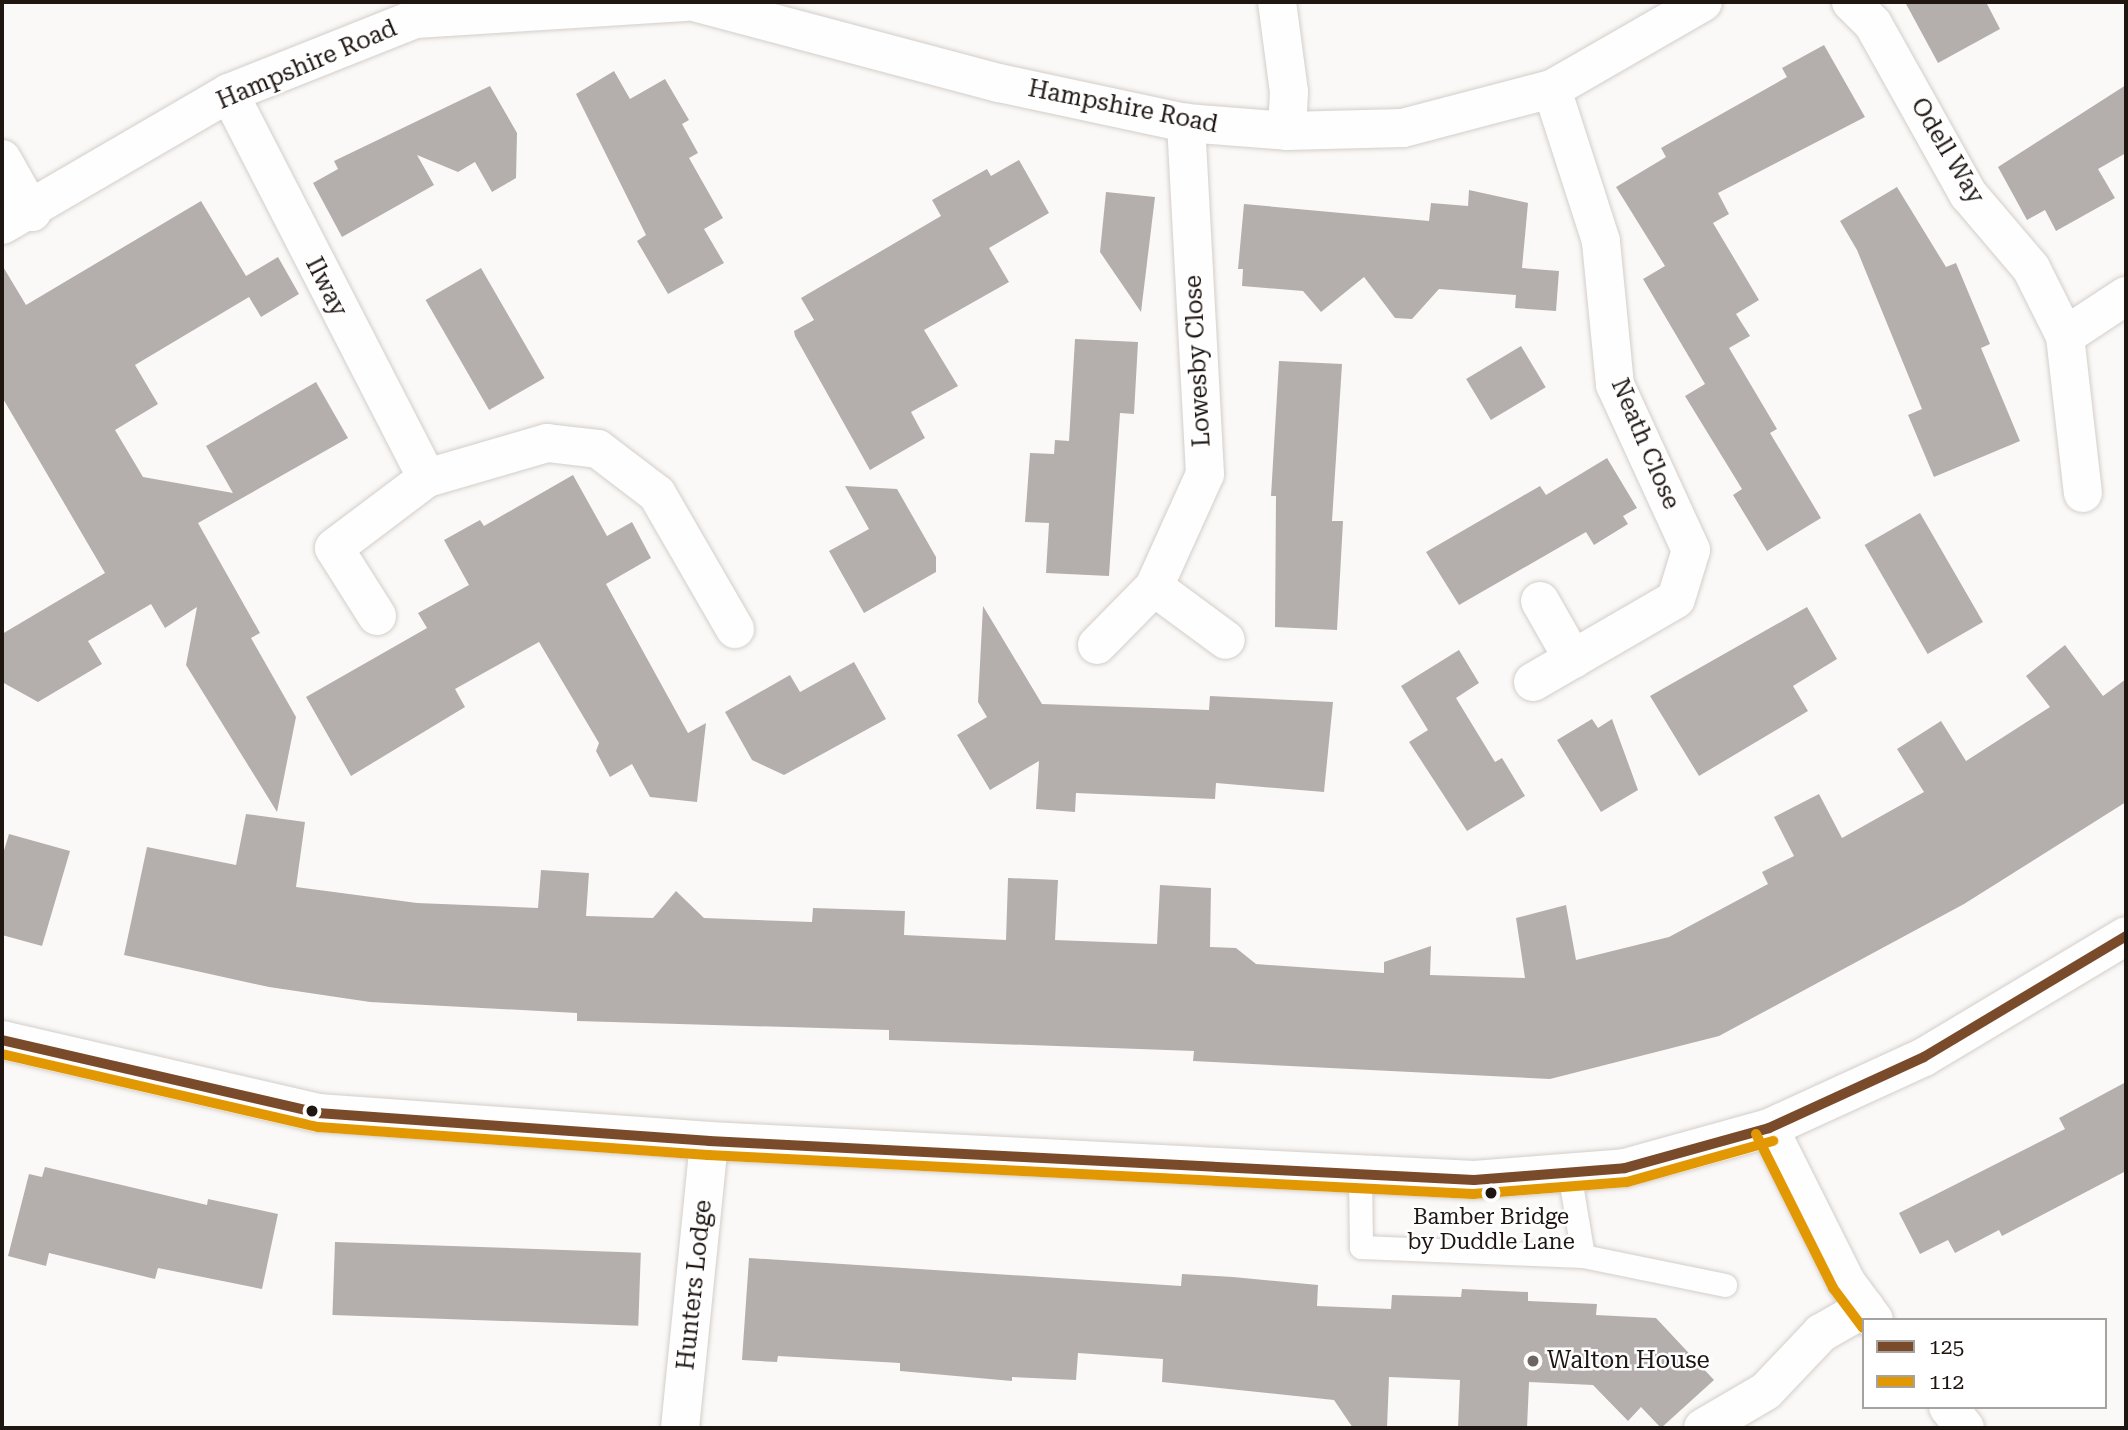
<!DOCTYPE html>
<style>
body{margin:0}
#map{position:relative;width:2128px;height:1430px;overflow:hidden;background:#fbf9f7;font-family:"Roboto Serif",serif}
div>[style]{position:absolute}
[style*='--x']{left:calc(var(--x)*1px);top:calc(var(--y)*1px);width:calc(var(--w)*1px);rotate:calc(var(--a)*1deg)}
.building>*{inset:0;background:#b4afac;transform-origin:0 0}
.roads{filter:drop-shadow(0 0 2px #d3ceca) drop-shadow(0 0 2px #d3ceca)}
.lane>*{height:23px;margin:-11.5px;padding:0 11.5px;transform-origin:11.5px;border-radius:11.5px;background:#fefefe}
.street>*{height:38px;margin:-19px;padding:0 19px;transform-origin:19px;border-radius:19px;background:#fefefe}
.secondary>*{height:38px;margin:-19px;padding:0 19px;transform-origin:19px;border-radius:19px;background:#fefefe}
.bus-1>*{height:10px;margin:-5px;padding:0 5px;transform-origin:5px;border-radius:5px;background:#7a4b2a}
.bus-2>*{height:10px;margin:-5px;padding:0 5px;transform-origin:5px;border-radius:5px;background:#e19802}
.dots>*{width:19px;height:19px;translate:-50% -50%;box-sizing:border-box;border:4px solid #fff;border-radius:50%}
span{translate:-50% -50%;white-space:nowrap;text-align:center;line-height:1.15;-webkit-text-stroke:5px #fff;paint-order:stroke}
.bus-label{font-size:22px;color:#1f1612}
.street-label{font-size:24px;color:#1f1612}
.poi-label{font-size:24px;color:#1f1612}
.left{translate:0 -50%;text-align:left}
.frame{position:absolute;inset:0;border:4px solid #1f1612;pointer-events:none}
.legend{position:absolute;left:1862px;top:1318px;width:245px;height:91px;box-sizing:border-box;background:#fff;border:2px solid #a5a2a0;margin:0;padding:9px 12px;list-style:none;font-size:21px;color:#1f1612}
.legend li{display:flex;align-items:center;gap:14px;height:35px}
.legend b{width:35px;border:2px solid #a5a2a0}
</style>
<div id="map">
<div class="building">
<i style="clip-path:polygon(1905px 2px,1986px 2px,2000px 29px,1938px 63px)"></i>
<i style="clip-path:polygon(1824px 45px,1865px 117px,1718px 193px,1729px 214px,1713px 223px,1759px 300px,1736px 314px,1750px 336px,1729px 348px,1777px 429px,1770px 433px,1821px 518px,1767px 551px,1733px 495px,1742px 489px,1685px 396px,1705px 384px,1643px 279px,1665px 266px,1616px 187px,1666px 157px,1661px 148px,1787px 77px,1782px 68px)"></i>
<i style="clip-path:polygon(614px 71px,630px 99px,665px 79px,689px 120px,682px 124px,698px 153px,689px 158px,723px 218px,704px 229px,724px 263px,668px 294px,637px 241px,646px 235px,576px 94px)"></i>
<i style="clip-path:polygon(2126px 85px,2126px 153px,2098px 169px,2115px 198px,2056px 231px,2045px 210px,2027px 220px,1998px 167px)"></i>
<i style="clip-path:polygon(490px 86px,517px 133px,516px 178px,492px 192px,475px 162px,458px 172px,417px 155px,434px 185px,342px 237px,313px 183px,338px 169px,334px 161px)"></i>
<i style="clip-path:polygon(1019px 160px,1049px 213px,989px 248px,1009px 282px,924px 330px,958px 386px,911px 412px,925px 438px,870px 470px,795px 336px,794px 331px,814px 320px,801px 298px,941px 216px,932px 200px,987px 169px,991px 176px)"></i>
<i style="clip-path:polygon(1897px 187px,1946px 267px,1956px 263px,1990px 344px,1981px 348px,2020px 441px,1934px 477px,1908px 415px,1922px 409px,1857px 250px,1840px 221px)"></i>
<i style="clip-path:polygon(1469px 190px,1528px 203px,1522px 268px,1559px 271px,1556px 311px,1515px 308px,1516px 295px,1439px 289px,1412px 319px,1395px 318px,1364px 277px,1321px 312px,1303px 291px,1242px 286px,1243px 269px,1238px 269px,1244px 204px,1429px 221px,1431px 203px,1468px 206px)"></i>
<i style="clip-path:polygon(1106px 192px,1155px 197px,1141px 312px,1100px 252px)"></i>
<i style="clip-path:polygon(201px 201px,246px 276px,278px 257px,299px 294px,261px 317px,249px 297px,135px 365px,158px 404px,115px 430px,143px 477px,233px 493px,206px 446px,316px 382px,348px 438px,198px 523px,260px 633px,251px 638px,296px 717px,277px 812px,186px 665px,197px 607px,165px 628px,151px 604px,88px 641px,102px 664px,38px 702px,2px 682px,2px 634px,105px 573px,2px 397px,2px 265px,26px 305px)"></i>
<i style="left:481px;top:268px;width:127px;height:64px;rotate:60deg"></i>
<i style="clip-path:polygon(1075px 339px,1138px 342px,1134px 414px,1120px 413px,1109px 576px,1046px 573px,1049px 523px,1025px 522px,1030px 453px,1054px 454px,1055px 440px,1069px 441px)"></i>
<i style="left:1521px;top:346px;width:48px;height:64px;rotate:59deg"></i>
<i style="clip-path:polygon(1279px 361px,1342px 364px,1332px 521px,1343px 521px,1337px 630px,1275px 627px,1276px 496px,1271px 496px)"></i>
<i style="clip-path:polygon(1607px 458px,1637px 508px,1623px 516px,1628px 524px,1594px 545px,1586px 532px,1459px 605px,1426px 552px,1540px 486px,1546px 495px)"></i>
<i style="clip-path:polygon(573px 475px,607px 536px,632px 522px,651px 558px,606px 584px,688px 733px,706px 723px,697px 802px,650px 797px,632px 764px,610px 777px,596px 751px,599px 743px,539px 642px,455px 689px,465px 707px,351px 776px,306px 697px,427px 628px,418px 613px,469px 585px,444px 540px,480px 520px,484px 526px)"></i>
<i style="clip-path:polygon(845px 486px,897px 489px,936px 557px,936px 572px,864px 613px,829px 551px,869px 529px)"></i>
<i style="left:1920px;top:513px;width:126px;height:64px;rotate:60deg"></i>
<i style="clip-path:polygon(983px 606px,1042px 704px,1209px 710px,1210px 696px,1333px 702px,1324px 792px,1216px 783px,1215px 799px,1076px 793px,1075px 812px,1036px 809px,1039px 761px,990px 790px,957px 735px,987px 717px,978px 702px)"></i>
<i style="clip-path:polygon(1807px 607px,1837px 659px,1793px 686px,1808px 711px,1699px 776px,1650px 696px)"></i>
<i style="clip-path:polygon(2065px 645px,2103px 696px,2126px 679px,2126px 802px,1964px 904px,1719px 1036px,1550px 1079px,1193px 1061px,1194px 1051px,889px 1040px,889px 1030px,577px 1021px,577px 1013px,370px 1002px,269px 987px,124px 955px,147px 847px,236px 865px,246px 814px,305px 822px,296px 887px,417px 903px,538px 908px,541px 870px,589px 873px,586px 916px,653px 918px,676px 891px,704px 918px,812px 922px,813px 908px,905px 911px,904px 935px,1006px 940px,1008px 878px,1058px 880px,1055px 940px,1157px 944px,1160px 885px,1211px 888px,1210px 947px,1236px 948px,1256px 964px,1384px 973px,1384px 962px,1431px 946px,1430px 975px,1525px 978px,1516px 918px,1566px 905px,1576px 960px,1669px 937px,1768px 884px,1762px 872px,1794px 856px,1774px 817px,1819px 794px,1842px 838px,1924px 792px,1897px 749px,1941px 721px,1966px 761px,2050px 707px,2026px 676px)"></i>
<i style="clip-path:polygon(1459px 650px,1479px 683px,1456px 698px,1495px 762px,1502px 758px,1525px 796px,1467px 831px,1409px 742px,1428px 730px,1401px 686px)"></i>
<i style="clip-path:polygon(854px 662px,886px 719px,784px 775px,752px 760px,725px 712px,790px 675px,800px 692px)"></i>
<i style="clip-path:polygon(1592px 719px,1598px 728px,1612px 719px,1638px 790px,1601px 812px,1557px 740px)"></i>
<i style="clip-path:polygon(9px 834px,70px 851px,42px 946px,2px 935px,2px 857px)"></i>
<i style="clip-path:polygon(2126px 1082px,2126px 1171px,2002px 1236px,1999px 1230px,1955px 1253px,1948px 1240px,1920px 1254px,1899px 1213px,2065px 1129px,2059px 1118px)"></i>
<i style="clip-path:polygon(45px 1167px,207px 1205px,208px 1199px,278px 1214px,262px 1289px,158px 1268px,155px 1279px,49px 1253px,46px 1266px,8px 1256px,29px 1174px,42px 1177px)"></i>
<i style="left:335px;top:1242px;width:306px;height:73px;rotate:2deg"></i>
<i style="clip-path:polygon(749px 1258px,1181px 1286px,1182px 1274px,1233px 1277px,1318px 1285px,1317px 1306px,1391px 1309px,1392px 1295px,1461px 1297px,1462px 1289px,1528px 1292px,1528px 1301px,1597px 1304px,1596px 1315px,1656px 1318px,1714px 1380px,1661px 1428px,1641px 1407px,1628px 1421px,1593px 1385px,1529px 1382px,1527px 1428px,1458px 1428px,1460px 1380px,1389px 1377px,1387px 1428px,1353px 1428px,1334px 1400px,1162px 1382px,1163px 1359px,1078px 1353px,1076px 1380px,1012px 1377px,1012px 1381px,900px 1371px,900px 1363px,778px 1356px,777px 1362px,742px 1360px)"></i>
</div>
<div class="roads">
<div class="lane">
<i style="--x:1569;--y:1172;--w:85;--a:80.5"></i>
<i style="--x:1360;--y:1174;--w:73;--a:89.2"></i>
<i style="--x:1361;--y:1247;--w:222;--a:2.3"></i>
<i style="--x:1583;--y:1256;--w:145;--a:11.5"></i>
</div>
<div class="street">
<i style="--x:694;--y:2;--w:316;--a:14.9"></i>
<i style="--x:999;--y:83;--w:191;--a:12.1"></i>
<i style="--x:1186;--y:123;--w:101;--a:4.5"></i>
<i style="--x:1287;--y:131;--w:116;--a:-1.5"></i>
<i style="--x:1403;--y:128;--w:154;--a:-14.7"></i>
<i style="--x:1552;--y:89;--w:174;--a:-29.9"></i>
<i style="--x:1277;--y:2;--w:91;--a:82.4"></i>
<i style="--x:1289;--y:92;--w:39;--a:93"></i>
<i style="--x:1851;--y:2;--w:31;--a:45"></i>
<i style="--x:1873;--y:24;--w:195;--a:60.8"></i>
<i style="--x:1968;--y:194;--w:97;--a:49.6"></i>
<i style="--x:2031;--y:268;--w:76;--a:63.4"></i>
<i style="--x:2065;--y:336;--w:73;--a:-33.3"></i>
<i style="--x:229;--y:93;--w:433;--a:62.8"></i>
<i style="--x:427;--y:478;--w:125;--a:-16.3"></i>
<i style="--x:547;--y:443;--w:51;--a:6.7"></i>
<i style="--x:598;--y:449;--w:74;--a:37.3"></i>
<i style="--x:657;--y:494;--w:156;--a:60"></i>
<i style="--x:2;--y:159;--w:61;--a:60.5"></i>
<i style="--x:2;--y:225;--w:263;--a:-30.2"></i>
<i style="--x:229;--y:93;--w:200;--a:-21.7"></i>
<i style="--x:415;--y:19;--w:271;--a:-3.6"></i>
<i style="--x:2065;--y:336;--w:158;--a:83.5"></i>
<i style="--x:1154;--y:587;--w:89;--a:36.4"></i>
<i style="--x:1540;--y:601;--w:67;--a:60.4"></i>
<i style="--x:377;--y:616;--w:80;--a:-122.3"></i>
<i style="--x:334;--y:548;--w:116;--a:-37"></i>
<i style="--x:1097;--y:645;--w:81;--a:-45.5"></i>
<i style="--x:1154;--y:587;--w:124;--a:-65.7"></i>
<i style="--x:1205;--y:474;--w:352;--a:-93.1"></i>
<i style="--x:1533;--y:682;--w:165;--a:-30.1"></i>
<i style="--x:1676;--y:599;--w:51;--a:-73"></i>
<i style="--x:1691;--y:550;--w:182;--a:-114.7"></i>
<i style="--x:1615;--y:385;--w:145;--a:-95.6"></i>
<i style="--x:1601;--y:241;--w:160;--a:-107.9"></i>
<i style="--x:680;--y:1428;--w:288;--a:-84.2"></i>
<i style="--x:1703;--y:1428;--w:73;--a:-30.4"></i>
<i style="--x:1766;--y:1391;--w:80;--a:-46.5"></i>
<i style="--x:1821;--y:1333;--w:51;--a:-29.6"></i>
</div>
<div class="secondary">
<i style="--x:2;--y:1040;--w:325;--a:13"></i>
<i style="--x:319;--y:1113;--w:391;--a:4.1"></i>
<i style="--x:709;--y:1141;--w:766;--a:2.92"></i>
<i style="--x:1474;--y:1180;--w:151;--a:-4.5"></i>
<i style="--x:1625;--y:1168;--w:149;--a:-15.5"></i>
<i style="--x:1769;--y:1128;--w:170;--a:-24.6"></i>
<i style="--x:1924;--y:1057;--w:235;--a:-30.9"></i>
<i style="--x:1769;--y:1128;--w:172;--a:63.4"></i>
<i style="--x:1846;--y:1282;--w:47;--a:53.6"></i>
<i style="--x:1948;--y:1407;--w:27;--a:51"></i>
</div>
</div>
<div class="bus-1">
<i style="--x:2;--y:1040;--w:325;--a:13"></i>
<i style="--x:319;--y:1113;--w:391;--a:4.1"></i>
<i style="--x:709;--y:1141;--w:766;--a:2.92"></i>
<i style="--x:1474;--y:1180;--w:151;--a:-4.5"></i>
<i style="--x:1625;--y:1168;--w:149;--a:-15.5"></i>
<i style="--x:1769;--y:1128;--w:170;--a:-24.6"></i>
<i style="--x:1924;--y:1057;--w:235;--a:-30.9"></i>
</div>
<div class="bus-2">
<i style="--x:2;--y:1054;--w:324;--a:13"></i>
<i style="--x:318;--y:1127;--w:391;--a:4.1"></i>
<i style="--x:708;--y:1155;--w:766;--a:2.92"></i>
<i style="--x:1473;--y:1194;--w:154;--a:-4.5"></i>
<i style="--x:1627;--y:1182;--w:152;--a:-15.7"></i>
<i style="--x:1756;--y:1134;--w:172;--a:63.4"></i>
<i style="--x:1833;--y:1288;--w:50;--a:53.1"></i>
</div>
<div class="dots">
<i style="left:312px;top:1111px;background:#1f1612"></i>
<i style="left:1491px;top:1193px;background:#1f1612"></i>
<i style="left:1533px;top:1361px;background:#6c6562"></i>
</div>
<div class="bus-label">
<span style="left:1491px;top:1229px">Bamber Bridge<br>by Duddle Lane</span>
</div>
<div class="street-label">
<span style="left:307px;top:65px;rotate:-23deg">Hampshire Road</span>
<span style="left:1123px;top:107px;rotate:11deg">Hampshire Road</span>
<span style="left:1947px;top:151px;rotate:59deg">Odell Way</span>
<span style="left:326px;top:287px;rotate:63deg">Ilway</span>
<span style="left:1198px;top:361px;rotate:-93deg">Lowesby Close</span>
<span style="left:1645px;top:444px;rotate:67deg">Neath Close</span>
<span style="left:695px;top:1285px;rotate:-84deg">Hunters Lodge</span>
</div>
<div class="poi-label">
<span class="left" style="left:1547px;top:1361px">Walton House</span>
</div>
<div class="frame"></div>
<ul class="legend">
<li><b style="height:9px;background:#7a4b2a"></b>125</li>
<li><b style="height:9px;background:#e19802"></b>112</li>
</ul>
</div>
